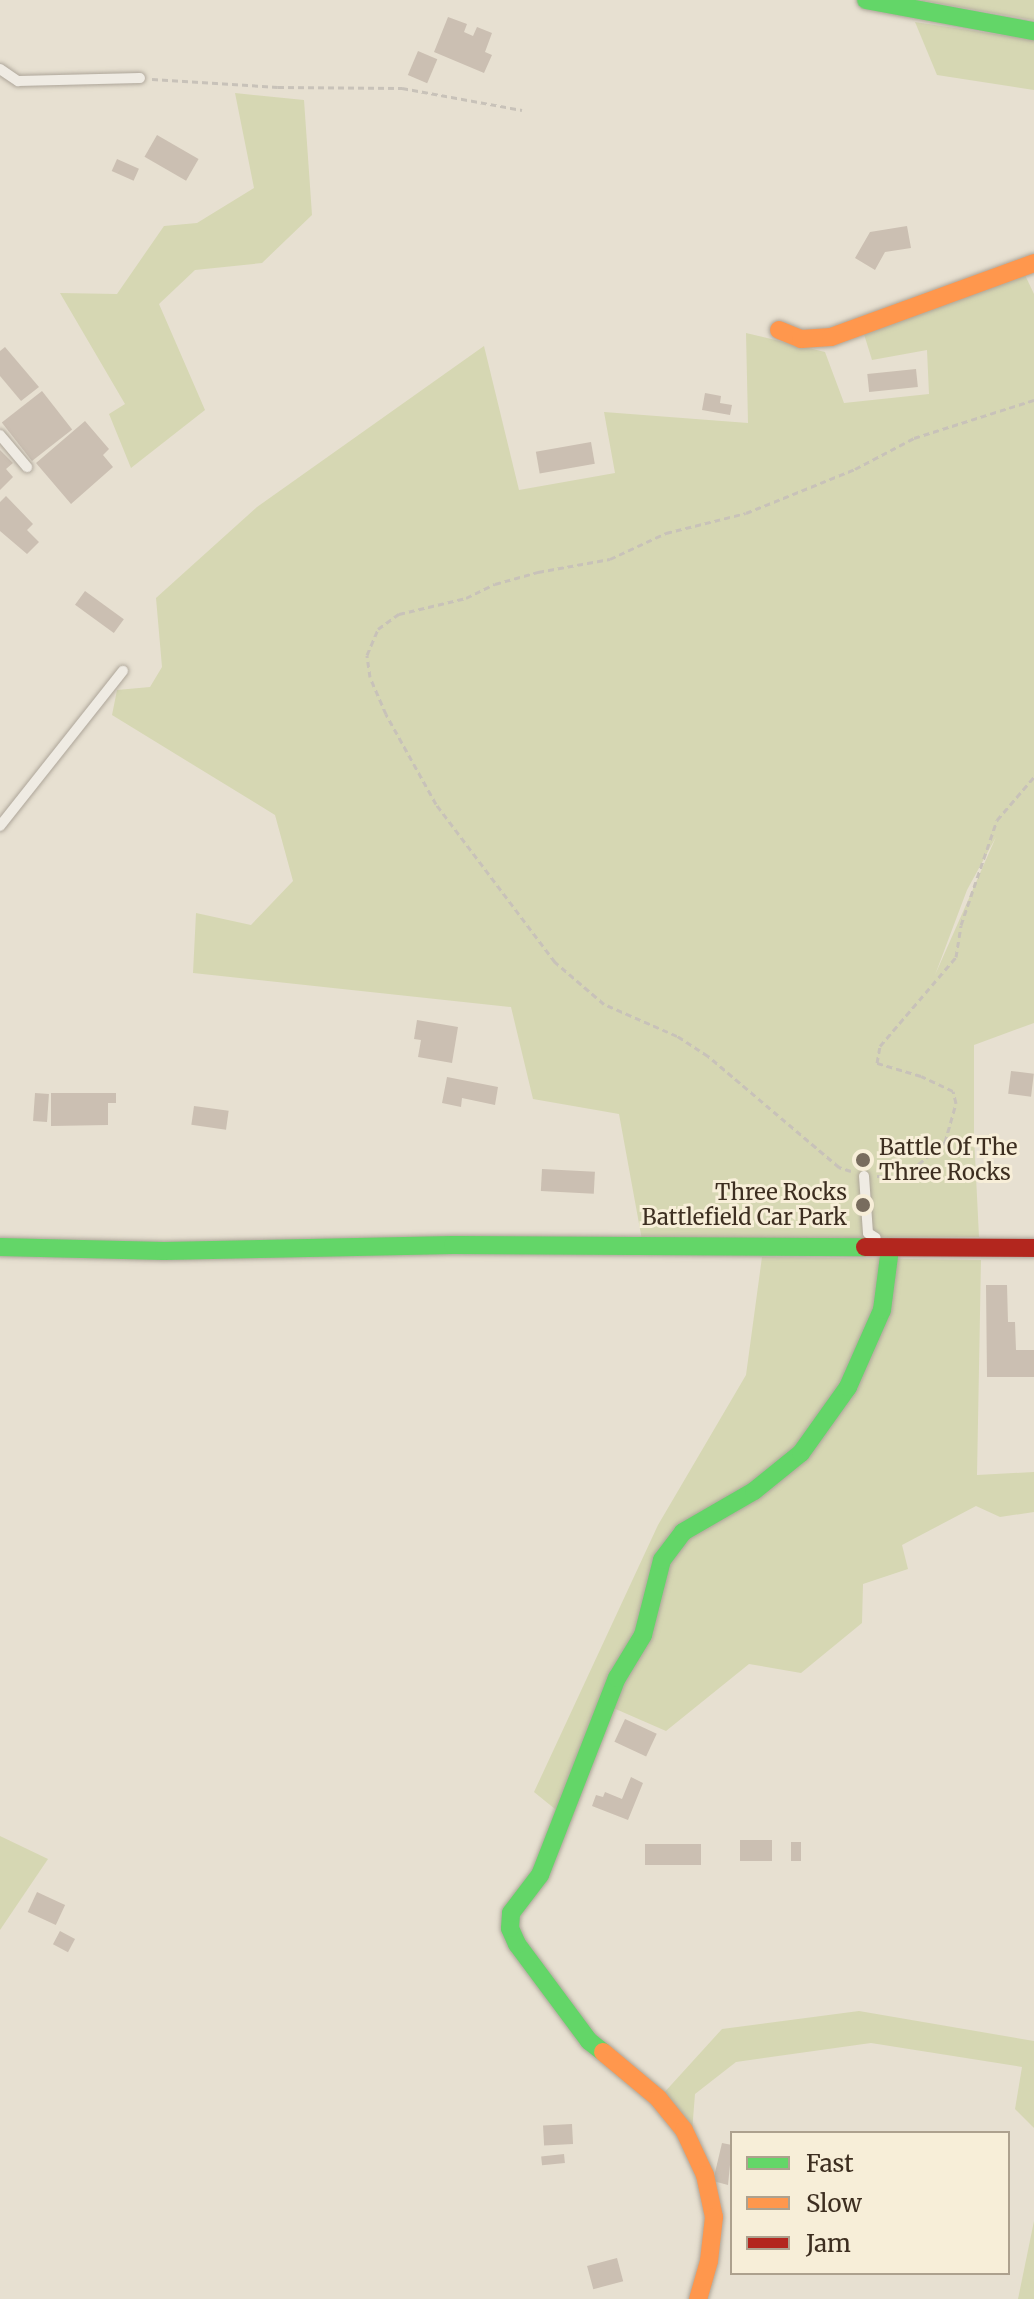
<!DOCTYPE html>
<style>
body{margin:0}
#map{position:relative;width:1034px;height:2299px;overflow:hidden;background:#e7e0d1;font-family:Merriweather,serif}
div>[style]{position:absolute}
[style*='--x']{left:calc(var(--x)*1px);top:calc(var(--y)*1px);width:calc(var(--w)*1px);rotate:calc(var(--a)*1deg)}
.green>*{inset:0;background:#d6d7b3}
.building>*{inset:0;background:#cbbfb2;transform-origin:0 0}
.path>*{height:3px;margin-top:-1.5px;transform-origin:0;background:repeating-linear-gradient(90deg,#c8c2b9 0 6px,transparent 0 10px)}
.roads{filter:drop-shadow(0 0 2px #ada599) drop-shadow(0 0 2px #ada599)}
.lane>*{height:10px;margin:-5px;padding:0 5px;transform-origin:5px;border-radius:5px;background:#efebe3}
.fast>*{height:18px;margin:-9px;padding:0 9px;transform-origin:9px;border-radius:9px;background:#63d668}
.slow>*{height:18px;margin:-9px;padding:0 9px;transform-origin:9px;border-radius:9px;background:#ff974d}
.jam>*{height:18px;margin:-9px;padding:0 9px;transform-origin:9px;border-radius:9px;background:#b3261e}
.dots>*{width:22px;height:22px;translate:-50% -50%;box-sizing:border-box;border:4px solid #f7eed8;border-radius:50%}
span{translate:-50% -50%;white-space:nowrap;text-align:center;line-height:1.15;-webkit-text-stroke:6px #f7eed8;paint-order:stroke}
.poi-label{font-size:22px;color:#3d2e20}
.left{translate:0 -50%;text-align:left}
.right{translate:-100% -50%;text-align:right}
.legend{position:absolute;left:730px;top:2131px;width:280px;height:144px;box-sizing:border-box;background:#f7eed8;border:2px solid #ada18e;margin:0;padding:10px 14px;list-style:none;font-size:24px;color:#3d2e20}
.legend li{display:flex;align-items:center;gap:16px;height:40px}
.legend b{width:40px;border:2px solid #ada18e}
</style>
<div id="map">
<div class="green">
<i style="clip-path:polygon(918px 0,1034px 0,1034px 20px)"></i>
<i style="clip-path:polygon(915px 22px,1034px 40px,1034px 90px,937px 75px)"></i>
<i style="clip-path:polygon(235px 93px,304px 100px,312px 215px,262px 263px,195px 270px,159px 304px,205px 410px,131px 468px,109px 414px,125px 404px,60px 293px,117px 294px,164px 226px,197px 223px,254px 188px)"></i>
<i style="clip-path:polygon(evenodd,1025px 275px,1034px 294px,1034px 1023px,974px 1045px,974px 1135px,979px 1237px,642px 1240px,619px 1114px,533px 1099px,511px 1007px,193px 973px,196px 913px,251px 925px,293px 881px,275px 815px,112px 715px,117px 690px,150px 687px,162px 667px,156px 598px,257px 507px,484px 346px,519px 490px,615px 473px,604px 412px,748px 423px,746px 333px,825px 352px,844px 403px,929px 394px,927px 350px,872px 360px,863px 331px,1025px 275px,996px 837px,935px 975px,967px 890px,996px 837px)"></i>
<i style="clip-path:polygon(762px 1257px,981px 1260px,977px 1475px,1034px 1472px,1034px 1512px,1000px 1517px,976px 1506px,902px 1545px,908px 1569px,863px 1584px,862px 1623px,801px 1673px,749px 1664px,666px 1731px,611px 1707px,571px 1822px,534px 1792px,658px 1525px,746px 1375px)"></i>
<i style="clip-path:polygon(0 1836px,48px 1859px,0 1930px)"></i>
<i style="clip-path:polygon(859px 2011px,1034px 2041px,1034px 2128px,1015px 2109px,1022px 2067px,871px 2043px,736px 2062px,695px 2094px,692px 2132px,662px 2095px,722px 2029px)"></i>
<i style="clip-path:polygon(1034px 2221px,1034px 2299px,1018px 2299px)"></i>
</div>
<div class="building">
<i style="clip-path:polygon(448px 17px,467px 24px,464px 32px,473px 36px,477px 27px,492px 33px,485px 52px,492px 55px,484px 73px,434px 52px)"></i>
<i style="left:418px;top:51px;width:21px;height:26px;rotate:23deg"></i>
<i style="left:157px;top:135px;width:48px;height:25px;rotate:30deg"></i>
<i style="left:117px;top:159px;width:24px;height:13px;rotate:24deg"></i>
<i style="clip-path:polygon(907px 226px,911px 248px,885px 252px,875px 270px,855px 258px,870px 232px)"></i>
<i style="clip-path:polygon(5px 347px,39px 387px,21px 401px,0 376px,0 351px)"></i>
<i style="left:916px;top:369px;width:18px;height:49px;rotate:84deg"></i>
<i style="left:42px;top:391px;width:49px;height:51px;rotate:52deg"></i>
<i style="clip-path:polygon(705px 393px,721px 396px,720px 403px,732px 405px,730px 415px,702px 410px)"></i>
<i style="clip-path:polygon(85px 421px,109px 449px,103px 455px,113px 467px,71px 504px,36px 463px)"></i>
<i style="left:591px;top:442px;width:22px;height:56px;rotate:80deg"></i>
<i style="clip-path:polygon(0 450px,13px 463px,6px 469px,13px 477px,0 490px)"></i>
<i style="clip-path:polygon(6px 496px,33px 524px,27px 530px,39px 542px,27px 554px,0 531px,0 502px)"></i>
<i style="left:85px;top:591px;width:48px;height:17px;rotate:36deg"></i>
<i style="clip-path:polygon(417px 1020px,458px 1027px,452px 1063px,418px 1057px,421px 1040px,414px 1039px)"></i>
<i style="left:1011px;top:1071px;width:23px;height:23px;rotate:7deg"></i>
<i style="clip-path:polygon(447px 1077px,498px 1087px,495px 1105px,462px 1098px,461px 1107px,442px 1103px)"></i>
<i style="left:35px;top:1093px;width:14px;height:28px;rotate:4deg"></i>
<i style="clip-path:polygon(51px 1093px,116px 1093px,116px 1103px,108px 1103px,108px 1125px,51px 1126px)"></i>
<i style="left:194px;top:1106px;width:35px;height:19px;rotate:8deg"></i>
<i style="left:542px;top:1169px;width:53px;height:22px;rotate:3deg"></i>
<i style="clip-path:polygon(986px 1285px,1007px 1285px,1008px 1322px,1015px 1322px,1016px 1350px,1034px 1350px,1034px 1377px,987px 1377px)"></i>
<i style="left:625px;top:1719px;width:35px;height:25px;rotate:25deg"></i>
<i style="clip-path:polygon(631px 1777px,643px 1783px,628px 1820px,592px 1806px,596px 1795px,603px 1797px,605px 1792px,622px 1799px)"></i>
<i style="left:740px;top:1840px;width:32px;height:21px"></i>
<i style="left:791px;top:1842px;width:10px;height:19px"></i>
<i style="left:645px;top:1844px;width:56px;height:21px"></i>
<i style="left:37px;top:1892px;width:31px;height:22px;rotate:25deg"></i>
<i style="left:60px;top:1931px;width:17px;height:15px;rotate:28deg"></i>
<i style="left:572px;top:2124px;width:20px;height:29px;rotate:87deg"></i>
<i style="clip-path:polygon(722px 2143px,732px 2145px,728px 2185px,713px 2181px)"></i>
<i style="left:564px;top:2154px;width:9px;height:23px;rotate:84deg"></i>
<i style="left:617px;top:2258px;width:24px;height:31px;rotate:75deg"></i>
</div>
<div class="path">
<i style="--x:152;--y:79;--w:126;--a:3.6"></i>
<i style="--x:278;--y:87;--w:124;--a:0.5"></i>
<i style="--x:402;--y:88;--w:122;--a:10.4"></i>
<i style="--x:851;--y:1171;--w:13;--a:-162"></i>
<i style="--x:839;--y:1167;--w:172;--a:-139.7"></i>
<i style="--x:708;--y:1056;--w:37;--a:-147"></i>
<i style="--x:677;--y:1036;--w:80;--a:-156.3"></i>
<i style="--x:604;--y:1004;--w:65;--a:-139.4"></i>
<i style="--x:555;--y:962;--w:198;--a:-127"></i>
<i style="--x:436;--y:804;--w:103;--a:-119.1"></i>
<i style="--x:386;--y:714;--w:40;--a:-113.4"></i>
<i style="--x:370;--y:677;--w:22;--a:-98"></i>
<i style="--x:367;--y:655;--w:28;--a:-67"></i>
<i style="--x:378;--y:629;--w:26;--a:-36"></i>
<i style="--x:399;--y:614;--w:69;--a:-13.4"></i>
<i style="--x:466;--y:598;--w:32;--a:-26"></i>
<i style="--x:495;--y:584;--w:45;--a:-15.6"></i>
<i style="--x:538;--y:572;--w:73;--a:-10.2"></i>
<i style="--x:610;--y:559;--w:62;--a:-24.9"></i>
<i style="--x:666;--y:533;--w:82;--a:-14"></i>
<i style="--x:746;--y:513;--w:118;--a:-22"></i>
<i style="--x:855;--y:469;--w:67;--a:-27.7"></i>
<i style="--x:914;--y:438;--w:126;--a:-17.6"></i>
<i style="--x:877;--y:1176;--w:26;--a:2"></i>
<i style="--x:903;--y:1177;--w:55;--a:-39.8"></i>
<i style="--x:945;--y:1142;--w:41;--a:-74.2"></i>
<i style="--x:956;--y:1103;--w:12;--a:-104"></i>
<i style="--x:953;--y:1091;--w:35;--a:-155"></i>
<i style="--x:921;--y:1076;--w:46;--a:-163.5"></i>
<i style="--x:877;--y:1063;--w:17;--a:-80"></i>
<i style="--x:880;--y:1046;--w:117;--a:-49.5"></i>
<i style="--x:956;--y:957;--w:32;--a:-81"></i>
<i style="--x:961;--y:925;--w:111;--a:-71.1"></i>
<i style="--x:997;--y:820;--w:57;--a:-49.3"></i>
</div>
<div class="roads">
<div class="lane">
<i style="--x:0;--y:69;--w:22;--a:34"></i>
<i style="--x:18;--y:81;--w:122;--a:-1.4"></i>
<i style="--x:0;--y:435;--w:42;--a:49.8"></i>
<i style="--x:0;--y:826;--w:198;--a:-51.6"></i>
<i style="--x:864;--y:1176;--w:57;--a:86"></i>
<i style="--x:868;--y:1233;--w:9;--a:32"></i>
</div>
<div class="fast">
<i style="--x:866;--y:0;--w:171;--a:10.5"></i>
<i style="--x:0;--y:1247;--w:164;--a:1.4"></i>
<i style="--x:164;--y:1251;--w:289;--a:-1.2"></i>
<i style="--x:453;--y:1245;--w:412;--a:0.3"></i>
<i style="--x:603;--y:2052;--w:18;--a:-142"></i>
<i style="--x:589;--y:2041;--w:121;--a:-126.6"></i>
<i style="--x:517;--y:1944;--w:17;--a:-114"></i>
<i style="--x:510;--y:1928;--w:15;--a:-86"></i>
<i style="--x:511;--y:1913;--w:48;--a:-52.7"></i>
<i style="--x:540;--y:1875;--w:212;--a:-68.7"></i>
<i style="--x:617;--y:1678;--w:50;--a:-58.8"></i>
<i style="--x:643;--y:1635;--w:77;--a:-75.8"></i>
<i style="--x:662;--y:1560;--w:35;--a:-53"></i>
<i style="--x:683;--y:1532;--w:82;--a:-30"></i>
<i style="--x:754;--y:1491;--w:60;--a:-39"></i>
<i style="--x:801;--y:1453;--w:81;--a:-54.5"></i>
<i style="--x:848;--y:1387;--w:84;--a:-66.2"></i>
<i style="--x:882;--y:1310;--w:63;--a:-82.6"></i>
</div>
<div class="slow">
<i style="--x:779;--y:330;--w:24;--a:22"></i>
<i style="--x:801;--y:339;--w:30;--a:-4"></i>
<i style="--x:831;--y:337;--w:216;--a:-20"></i>
<i style="--x:603;--y:2052;--w:72;--a:39.9"></i>
<i style="--x:658;--y:2098;--w:41;--a:50.9"></i>
<i style="--x:684;--y:2130;--w:50;--a:65"></i>
<i style="--x:705;--y:2175;--w:43;--a:77.9"></i>
<i style="--x:714;--y:2217;--w:44;--a:96.5"></i>
<i style="--x:709;--y:2261;--w:40;--a:106"></i>
</div>
<div class="jam">
<i style="--x:865;--y:1247;--w:169;--a:0.3"></i>
</div>
</div>
<div class="dots">
<i style="left:863px;top:1160px;background:#786c5e"></i>
<i style="left:863px;top:1205px;background:#786c5e"></i>
</div>
<div class="poi-label">
<span class="left" style="left:879px;top:1160px">Battle Of The<br>Three Rocks</span>
<span class="right" style="left:847px;top:1205px">Three Rocks<br>Battlefield Car Park</span>
</div>
<ul class="legend">
<li><b style="height:10px;background:#63d668"></b>Fast</li>
<li><b style="height:10px;background:#ff974d"></b>Slow</li>
<li><b style="height:10px;background:#b3261e"></b>Jam</li>
</ul>
</div>
